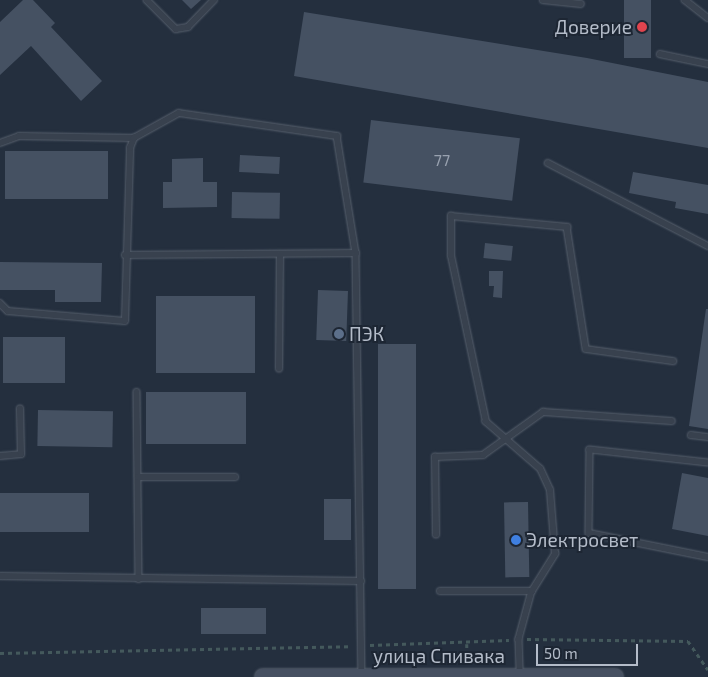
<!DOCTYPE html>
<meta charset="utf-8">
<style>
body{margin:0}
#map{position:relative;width:708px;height:677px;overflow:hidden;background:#242f3e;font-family:"Exo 2",sans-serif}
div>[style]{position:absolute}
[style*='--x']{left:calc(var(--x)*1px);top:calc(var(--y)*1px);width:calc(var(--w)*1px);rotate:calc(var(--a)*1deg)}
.building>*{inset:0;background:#455162;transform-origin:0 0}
.path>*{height:2.5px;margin-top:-1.25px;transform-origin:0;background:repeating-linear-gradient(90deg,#44595c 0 4px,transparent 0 8px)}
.roads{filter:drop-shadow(0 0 1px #565f6c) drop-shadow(0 0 1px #565f6c)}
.service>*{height:5.5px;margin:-2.75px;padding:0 2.75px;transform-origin:2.75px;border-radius:2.75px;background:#38414e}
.secondary>*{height:16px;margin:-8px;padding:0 8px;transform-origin:8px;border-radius:8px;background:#465061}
.dots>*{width:14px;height:14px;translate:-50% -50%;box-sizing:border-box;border:2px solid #1d2633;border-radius:50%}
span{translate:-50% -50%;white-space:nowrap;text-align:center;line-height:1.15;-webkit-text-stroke:4px #1d2633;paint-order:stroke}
.number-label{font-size:16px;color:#98a1af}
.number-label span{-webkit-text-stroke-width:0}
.poi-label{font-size:19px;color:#b4bcc9}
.right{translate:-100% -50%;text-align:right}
.left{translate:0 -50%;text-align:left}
.street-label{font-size:19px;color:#b4bcc9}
.scale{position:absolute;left:536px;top:644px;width:102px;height:22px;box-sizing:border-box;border:2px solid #b4bcc9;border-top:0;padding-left:6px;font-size:15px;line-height:18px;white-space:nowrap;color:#b4bcc9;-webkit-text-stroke:4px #1d2633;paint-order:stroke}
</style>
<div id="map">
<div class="building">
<i style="clip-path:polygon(23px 0,33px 0,55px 23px,51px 27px,102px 81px,81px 101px,31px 46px,0 75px,0 22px)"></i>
<i style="clip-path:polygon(182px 0,201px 0,191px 9px)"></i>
<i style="left:624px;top:0;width:27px;height:58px"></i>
<i style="clip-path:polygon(304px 12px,587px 58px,708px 82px,708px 148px,294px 76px)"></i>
<i style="left:371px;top:120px;width:150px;height:63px;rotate:7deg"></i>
<i style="left:5px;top:151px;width:103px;height:48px"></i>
<i style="left:240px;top:155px;width:40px;height:17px;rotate:3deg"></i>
<i style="clip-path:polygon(203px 158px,203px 182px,217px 182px,217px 207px,163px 208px,163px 182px,172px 182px,172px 159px)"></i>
<i style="clip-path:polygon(633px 172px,708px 185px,708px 214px,675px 208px,676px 202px,629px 193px)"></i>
<i style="left:232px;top:192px;width:48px;height:26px;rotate:1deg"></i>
<i style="left:485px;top:243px;width:28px;height:15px;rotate:6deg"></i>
<i style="clip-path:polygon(0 262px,102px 263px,101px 302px,55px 302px,55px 290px,0 290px)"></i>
<i style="clip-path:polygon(489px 271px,503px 271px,502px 298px,493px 297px,494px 286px,489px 286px)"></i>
<i style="left:318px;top:290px;width:30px;height:50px;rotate:2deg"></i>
<i style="left:255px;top:296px;width:77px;height:99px;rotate:90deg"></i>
<i style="clip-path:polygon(706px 309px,708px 309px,708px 429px,689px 426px)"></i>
<i style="left:3px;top:337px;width:62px;height:46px"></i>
<i style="left:378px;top:344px;width:38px;height:245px"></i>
<i style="left:146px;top:392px;width:100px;height:52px"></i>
<i style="left:38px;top:410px;width:75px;height:36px;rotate:1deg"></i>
<i style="clip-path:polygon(682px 473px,708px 478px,708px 536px,672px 529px)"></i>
<i style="left:0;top:493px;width:89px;height:39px"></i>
<i style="left:324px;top:499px;width:27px;height:41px"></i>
<i style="left:528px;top:502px;width:75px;height:24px;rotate:89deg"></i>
<i style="left:266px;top:608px;width:26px;height:65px;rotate:90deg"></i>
</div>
<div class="path">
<i style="--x:527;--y:639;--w:161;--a:0.7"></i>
<i style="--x:688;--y:641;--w:35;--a:55"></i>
<i style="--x:467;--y:644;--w:19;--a:90"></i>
<i style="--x:370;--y:645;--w:139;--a:-2.1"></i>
<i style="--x:0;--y:653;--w:352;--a:-1.1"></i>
</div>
<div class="roads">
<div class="service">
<i style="--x:147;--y:0;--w:41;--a:45"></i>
<i style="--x:176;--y:29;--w:12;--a:-9"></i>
<i style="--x:188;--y:27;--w:37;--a:-46"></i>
<i style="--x:543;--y:0;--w:38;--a:6"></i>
<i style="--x:685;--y:0;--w:29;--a:38"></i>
<i style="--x:660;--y:54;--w:49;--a:11.8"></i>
<i style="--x:0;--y:143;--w:20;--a:-20"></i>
<i style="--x:19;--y:136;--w:115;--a:1"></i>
<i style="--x:548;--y:163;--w:180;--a:27.4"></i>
<i style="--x:125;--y:255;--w:231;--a:-0.5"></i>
<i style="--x:356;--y:253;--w:421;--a:89.2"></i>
<i style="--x:0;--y:303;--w:11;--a:45"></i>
<i style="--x:8;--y:311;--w:117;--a:4.9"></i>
<i style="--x:125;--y:321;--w:173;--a:-88.3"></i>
<i style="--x:130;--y:148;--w:11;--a:-68"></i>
<i style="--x:134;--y:138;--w:51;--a:-29.1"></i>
<i style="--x:179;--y:113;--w:160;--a:8.3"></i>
<i style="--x:337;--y:136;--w:119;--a:80.8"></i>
<i style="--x:279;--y:369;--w:114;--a:-89.5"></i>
<i style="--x:137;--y:392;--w:187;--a:89.4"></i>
<i style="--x:691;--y:435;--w:17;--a:7"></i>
<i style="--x:0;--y:456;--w:21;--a:-5"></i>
<i style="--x:21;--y:454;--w:45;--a:-91.3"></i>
<i style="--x:708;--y:463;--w:119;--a:-173.7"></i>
<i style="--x:590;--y:450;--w:83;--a:90.7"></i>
<i style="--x:589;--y:533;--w:121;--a:11.4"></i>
<i style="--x:138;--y:477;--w:97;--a:0"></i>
<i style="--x:436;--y:535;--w:78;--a:-90.7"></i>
<i style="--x:435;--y:457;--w:48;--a:-2.4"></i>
<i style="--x:483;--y:455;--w:74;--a:-35.6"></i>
<i style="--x:543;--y:412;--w:129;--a:4"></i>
<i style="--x:0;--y:576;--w:361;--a:0.8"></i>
<i style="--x:440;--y:591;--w:92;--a:0"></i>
<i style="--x:532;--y:591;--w:50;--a:105.2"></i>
<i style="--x:519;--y:639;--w:36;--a:88"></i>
<i style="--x:532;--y:591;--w:44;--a:-58.1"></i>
<i style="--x:555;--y:554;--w:64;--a:-94.5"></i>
<i style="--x:550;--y:490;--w:23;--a:-115"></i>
<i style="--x:540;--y:469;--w:72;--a:-139"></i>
<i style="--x:486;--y:422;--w:170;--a:-101.9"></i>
<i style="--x:451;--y:256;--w:40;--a:-90"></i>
<i style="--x:451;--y:216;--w:117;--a:5.4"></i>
<i style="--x:567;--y:227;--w:123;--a:81.1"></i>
<i style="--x:586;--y:349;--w:88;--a:7.9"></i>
</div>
<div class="secondary">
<i style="--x:263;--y:677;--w:352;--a:0"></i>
</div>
</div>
<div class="dots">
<i style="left:642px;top:27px;background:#e0444e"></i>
<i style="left:339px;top:334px;background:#5c6f8a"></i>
<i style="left:516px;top:540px;background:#3f7fe0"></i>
</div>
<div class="number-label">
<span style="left:442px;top:160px">77</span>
</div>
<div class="poi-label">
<span class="right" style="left:632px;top:27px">Доверие</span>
<span class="left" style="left:349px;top:334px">ПЭК</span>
<span class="left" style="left:526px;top:540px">Электросвет</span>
</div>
<div class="street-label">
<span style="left:439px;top:656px">улица Спивака</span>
</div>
<div class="scale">50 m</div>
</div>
